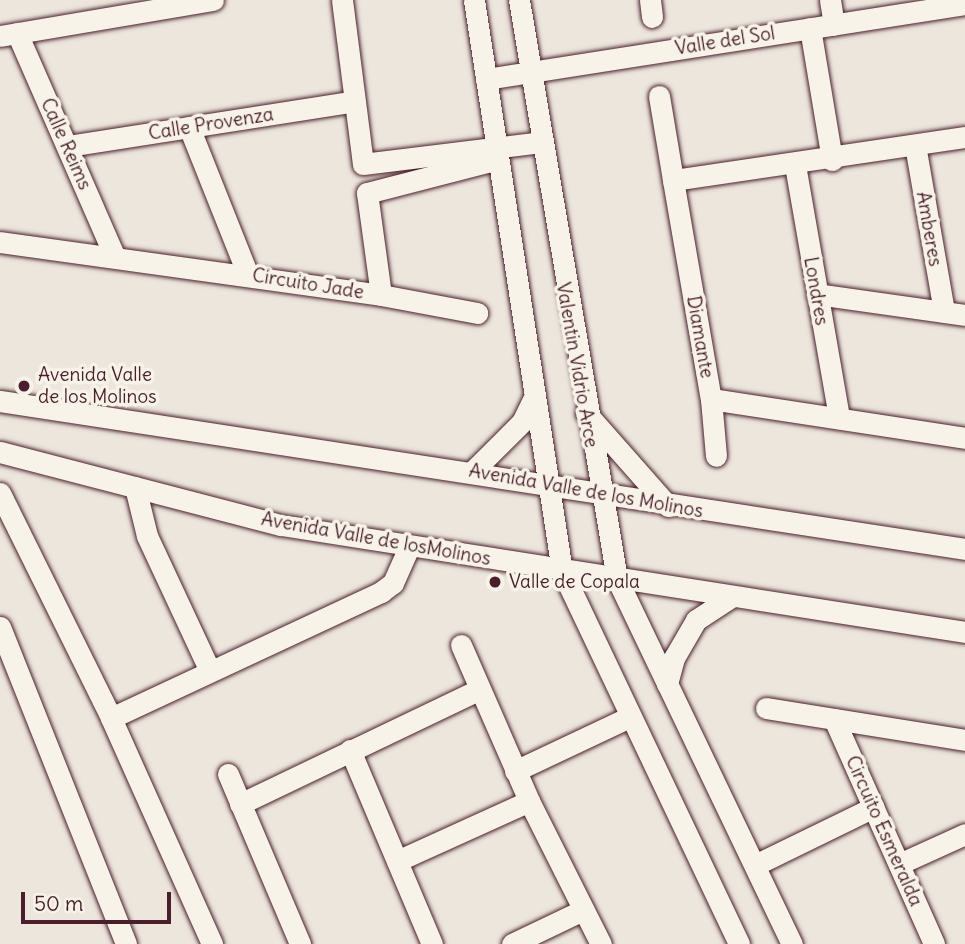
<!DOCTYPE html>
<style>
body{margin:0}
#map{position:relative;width:965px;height:944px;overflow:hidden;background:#ece6dd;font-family:Delius,sans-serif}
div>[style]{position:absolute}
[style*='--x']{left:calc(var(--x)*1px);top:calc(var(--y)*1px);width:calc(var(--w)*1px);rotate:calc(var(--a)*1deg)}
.roads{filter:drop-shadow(0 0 2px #4a1f2b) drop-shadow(0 0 2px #4a1f2b)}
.minor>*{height:21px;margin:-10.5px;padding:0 10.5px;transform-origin:10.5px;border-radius:10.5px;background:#f7f3e8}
.dots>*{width:19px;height:19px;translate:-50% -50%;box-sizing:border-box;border:4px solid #f7f3e8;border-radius:50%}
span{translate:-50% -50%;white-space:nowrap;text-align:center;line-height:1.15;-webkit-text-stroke:7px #f7f3e8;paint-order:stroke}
.street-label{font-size:19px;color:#4a1f2b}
.poi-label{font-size:19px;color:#4a1f2b}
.left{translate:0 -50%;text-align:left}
.scale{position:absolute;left:21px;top:892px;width:150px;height:32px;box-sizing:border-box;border:4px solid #4a1f2b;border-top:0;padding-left:9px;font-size:21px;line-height:24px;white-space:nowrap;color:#4a1f2b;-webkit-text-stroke:5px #f7f3e8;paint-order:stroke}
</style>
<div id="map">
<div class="roads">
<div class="minor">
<i style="--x:342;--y:0;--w:165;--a:82.7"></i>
<i style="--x:363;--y:164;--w:179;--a:-7"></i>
<i style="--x:474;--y:0;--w:578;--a:81.24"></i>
<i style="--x:562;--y:571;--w:413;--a:64.6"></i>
<i style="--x:519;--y:0;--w:587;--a:80.39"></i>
<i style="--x:617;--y:579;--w:405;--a:64.4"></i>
<i style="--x:650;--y:0;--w:17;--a:83"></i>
<i style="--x:830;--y:0;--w:25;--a:81"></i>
<i style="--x:810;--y:28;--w:134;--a:80.5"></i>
<i style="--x:17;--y:33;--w:242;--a:66.4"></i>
<i style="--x:0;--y:36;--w:216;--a:-9.6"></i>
<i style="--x:486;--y:79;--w:485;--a:-8.9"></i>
<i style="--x:659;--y:96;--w:85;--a:80.5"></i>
<i style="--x:189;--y:127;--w:159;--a:68.3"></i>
<i style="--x:965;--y:137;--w:295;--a:171.6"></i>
<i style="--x:673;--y:180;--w:222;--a:80.2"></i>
<i style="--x:711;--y:399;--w:257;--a:8.7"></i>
<i style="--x:915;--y:145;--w:169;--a:80.1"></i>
<i style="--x:68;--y:146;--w:290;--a:-8.9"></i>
<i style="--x:795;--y:165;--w:257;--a:80.1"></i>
<i style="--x:0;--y:242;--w:385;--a:7.9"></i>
<i style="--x:381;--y:295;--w:103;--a:-97.8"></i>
<i style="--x:367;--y:193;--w:135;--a:-14.5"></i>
<i style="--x:817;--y:294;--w:149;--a:8.1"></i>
<i style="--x:381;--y:295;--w:98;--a:10.6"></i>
<i style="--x:711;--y:399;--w:57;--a:85"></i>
<i style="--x:0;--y:401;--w:976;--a:8.72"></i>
<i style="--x:586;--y:413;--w:124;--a:48.6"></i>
<i style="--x:0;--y:452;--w:290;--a:14.6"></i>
<i style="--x:281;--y:525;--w:692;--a:8.89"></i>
<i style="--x:473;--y:471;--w:69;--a:-45"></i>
<i style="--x:522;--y:422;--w:30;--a:-64"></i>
<i style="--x:135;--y:487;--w:50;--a:76.2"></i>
<i style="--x:147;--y:536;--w:149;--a:65"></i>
<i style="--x:0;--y:493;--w:251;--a:63.7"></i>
<i style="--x:111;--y:718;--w:248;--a:65.9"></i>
<i style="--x:0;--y:627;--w:341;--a:68.3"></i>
<i style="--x:461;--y:645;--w:170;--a:66.4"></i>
<i style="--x:529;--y:801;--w:160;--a:63.3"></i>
<i style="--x:667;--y:684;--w:27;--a:-75"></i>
<i style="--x:674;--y:658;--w:44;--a:-59.9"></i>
<i style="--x:696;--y:620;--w:42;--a:-33.3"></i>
<i style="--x:766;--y:708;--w:202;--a:9.1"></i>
<i style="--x:111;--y:718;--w:298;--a:-25"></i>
<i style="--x:381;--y:592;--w:15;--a:-37"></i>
<i style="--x:393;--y:583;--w:39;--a:-66"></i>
<i style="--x:834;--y:719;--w:246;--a:66"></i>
<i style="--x:350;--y:750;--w:211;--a:67.1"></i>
<i style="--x:515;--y:771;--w:126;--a:-25.3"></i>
<i style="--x:228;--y:774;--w:185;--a:67"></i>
<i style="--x:240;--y:804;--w:264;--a:-25.6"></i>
<i style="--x:397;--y:861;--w:145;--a:-24.4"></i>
<i style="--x:899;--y:864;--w:72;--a:-24.4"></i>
<i style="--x:755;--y:865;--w:132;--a:-26"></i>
<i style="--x:512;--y:944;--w:79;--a:-25.6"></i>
</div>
</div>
<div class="dots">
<i style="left:24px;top:386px;background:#4a1f2b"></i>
<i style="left:495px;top:582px;background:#4a1f2b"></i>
</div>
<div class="street-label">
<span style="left:725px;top:41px;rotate:-9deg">Valle del Sol</span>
<span style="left:211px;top:124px;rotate:-9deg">Calle Provenza</span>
<span style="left:66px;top:144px;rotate:66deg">Calle Reims</span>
<span style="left:929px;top:229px;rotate:80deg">Amberes</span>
<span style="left:308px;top:284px;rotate:9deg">Circuito Jade</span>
<span style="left:816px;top:291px;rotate:80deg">Londres</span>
<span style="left:700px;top:337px;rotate:80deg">Diamante</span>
<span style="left:577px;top:365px;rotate:80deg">Valentin Vidrio Arce</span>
<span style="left:586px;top:491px;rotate:10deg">Avenida Valle de los Molinos</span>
<span style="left:376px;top:539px;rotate:10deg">Avenida Valle de losMolinos</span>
<span style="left:884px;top:831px;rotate:66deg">Circuito Esmeralda</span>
</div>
<div class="poi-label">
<span class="left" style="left:38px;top:386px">Avenida Valle<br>de los Molinos</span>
<span class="left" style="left:509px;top:582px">Valle de Copala</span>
</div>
<div class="scale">50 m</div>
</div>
